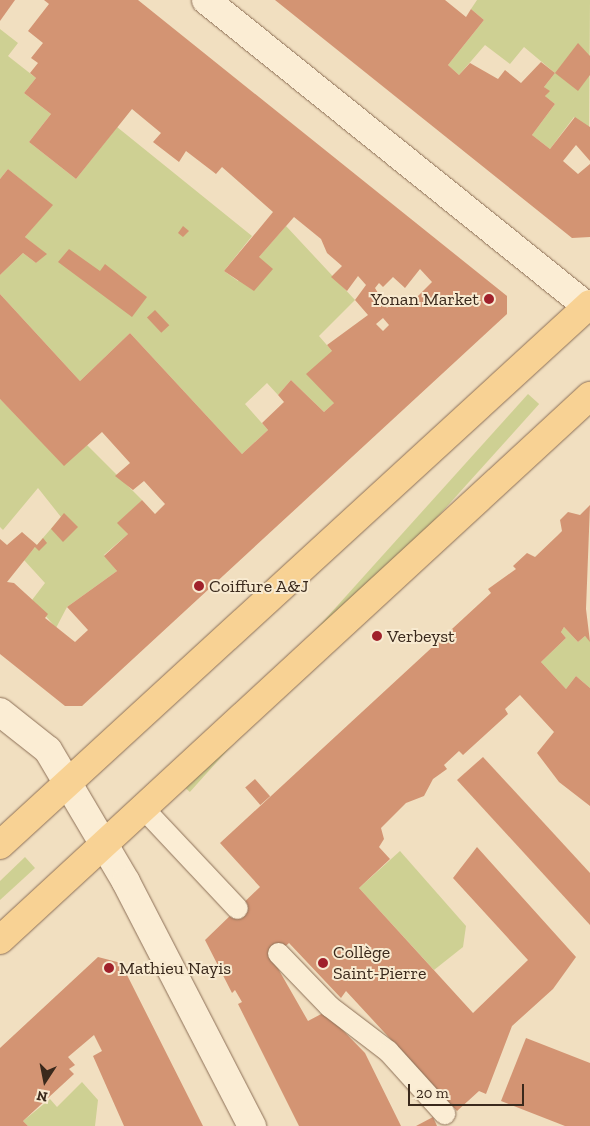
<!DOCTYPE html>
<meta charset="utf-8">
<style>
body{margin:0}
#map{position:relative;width:590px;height:1126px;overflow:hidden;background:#f1dfc0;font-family:"Zilla Slab",serif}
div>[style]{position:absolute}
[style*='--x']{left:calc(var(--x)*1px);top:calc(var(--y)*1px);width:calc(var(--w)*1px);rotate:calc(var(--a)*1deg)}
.green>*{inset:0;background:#ced093;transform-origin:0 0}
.building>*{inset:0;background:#d39473;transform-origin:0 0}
.roads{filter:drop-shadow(0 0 1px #8c6f56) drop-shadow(0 0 1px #8c6f56)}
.lane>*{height:21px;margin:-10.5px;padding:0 10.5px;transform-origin:10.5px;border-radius:10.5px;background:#fbedd4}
.street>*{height:28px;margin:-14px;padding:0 14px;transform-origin:14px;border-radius:14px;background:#fbedd4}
.primary>*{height:28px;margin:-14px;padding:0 14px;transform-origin:14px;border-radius:14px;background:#f8d294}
.dots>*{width:14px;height:14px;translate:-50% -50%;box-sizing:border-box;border:2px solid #f8ead0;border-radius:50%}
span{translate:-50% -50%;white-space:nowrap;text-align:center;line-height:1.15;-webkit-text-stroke:4px #f8ead0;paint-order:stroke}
.poi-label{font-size:18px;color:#3a291c}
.right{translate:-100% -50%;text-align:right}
.left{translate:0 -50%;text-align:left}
.north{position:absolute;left:20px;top:1056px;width:50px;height:50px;-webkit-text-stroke:4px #f8ead0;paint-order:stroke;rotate:191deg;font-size:14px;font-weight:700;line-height:20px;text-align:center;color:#3a291c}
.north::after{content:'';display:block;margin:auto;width:18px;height:22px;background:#3a291c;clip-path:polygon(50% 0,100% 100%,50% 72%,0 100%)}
.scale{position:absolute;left:408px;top:1084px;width:116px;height:22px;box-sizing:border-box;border:2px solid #3a291c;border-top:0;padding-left:6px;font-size:15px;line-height:18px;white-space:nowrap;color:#3a291c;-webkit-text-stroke:4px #f8ead0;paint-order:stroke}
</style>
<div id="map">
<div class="green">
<i style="clip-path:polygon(477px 0,590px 0,589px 129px,574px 117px,550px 149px,532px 135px,555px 104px,545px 96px,549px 91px,544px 87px,555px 73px,524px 47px,510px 64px,485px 45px,459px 75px,448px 65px,484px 20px,471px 9px)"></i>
<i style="clip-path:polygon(0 29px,18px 43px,8px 56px,36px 78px,24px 93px,51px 114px,29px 142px,76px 179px,117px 127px,252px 236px,224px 271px,238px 281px,286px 226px,355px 300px,319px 336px,332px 351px,334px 403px,324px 412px,291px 380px,278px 395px,267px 383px,245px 404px,268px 430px,242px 454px,130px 333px,80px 381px,0 294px,0 275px,23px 253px,36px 263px,46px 254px,25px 237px,52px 205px,8px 169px,0 179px)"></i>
<i style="left:528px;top:394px;width:15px;height:522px;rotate:42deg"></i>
<i style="clip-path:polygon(0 399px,64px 465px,87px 445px,142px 500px,118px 523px,128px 534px,104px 555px,117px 571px,67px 607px,56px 628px,32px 600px,45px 583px,24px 560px,61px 517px,38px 488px,3px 530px,0 527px)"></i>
<i style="clip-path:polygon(564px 627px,578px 642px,585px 636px,590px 641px,590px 688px,576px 676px,566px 689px,541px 662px,566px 638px,561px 632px)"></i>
<i style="clip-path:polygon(400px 851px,466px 926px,463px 947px,434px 970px,359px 888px)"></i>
<i style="clip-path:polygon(25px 857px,35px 868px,0 900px,0 881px)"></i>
<i style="clip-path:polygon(82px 1082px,98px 1100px,95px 1126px,28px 1126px,23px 1121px,50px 1099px,57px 1107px)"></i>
</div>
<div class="building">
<i style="clip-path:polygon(0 0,15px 0,0 21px)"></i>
<i style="clip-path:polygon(evenodd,44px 0,138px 0,507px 296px,507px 314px,82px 706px,65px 706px,0 654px,0 539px,7px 545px,22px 532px,37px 545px,43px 538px,47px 543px,39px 551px,35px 547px,7px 582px,14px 583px,48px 614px,45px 618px,75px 642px,88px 630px,67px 607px,117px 571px,104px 556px,128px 534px,117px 523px,142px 500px,155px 514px,165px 504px,144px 481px,133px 490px,115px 476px,130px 463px,102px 432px,64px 466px,0 399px,0 294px,80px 381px,130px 333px,242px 454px,268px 430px,262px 423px,284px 402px,278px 395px,291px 380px,324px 412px,334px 403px,306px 374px,332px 351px,327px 345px,368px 315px,355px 300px,366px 285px,358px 276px,347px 291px,331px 277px,342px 266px,327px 253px,321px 239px,294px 217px,259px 257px,273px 269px,254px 291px,224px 271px,273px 212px,222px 167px,216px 174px,186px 151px,179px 162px,153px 142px,161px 133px,132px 109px,76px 179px,29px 142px,51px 114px,24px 93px,36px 78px,30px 73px,38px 63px,31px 58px,43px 43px,28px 31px,49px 4px,44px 0,420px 269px,432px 282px,408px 306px,398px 296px,387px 308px,375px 288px,379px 283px,383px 287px,393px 277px,405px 288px,420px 269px,44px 0,383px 318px,389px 325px,383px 331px,376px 324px,383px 318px)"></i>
<i style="clip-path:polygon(275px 0,445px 0,466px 17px,471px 9px,484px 20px,448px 65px,459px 75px,470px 63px,498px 79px,505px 70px,521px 83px,541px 62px,555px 73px,544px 87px,550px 91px,545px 96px,555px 104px,532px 135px,550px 149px,575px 117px,590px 127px,590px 161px,576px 145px,563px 161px,578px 174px,590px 164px,590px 237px,572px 238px)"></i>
<i style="clip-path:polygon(578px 43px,590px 56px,590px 75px,578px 91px,555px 73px)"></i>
<i style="clip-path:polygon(8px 169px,53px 205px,25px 237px,47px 254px,36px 263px,23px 253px,0 275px,0 179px)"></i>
<i style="clip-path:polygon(183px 226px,189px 231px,183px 237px,178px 233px)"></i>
<i style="clip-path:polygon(69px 249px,100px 271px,105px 264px,147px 297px,132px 317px,58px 262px)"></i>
<i style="left:155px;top:310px;width:21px;height:11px;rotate:47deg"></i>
<i style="clip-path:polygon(590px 505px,586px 609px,590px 642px,585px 636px,578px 642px,564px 627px,561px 632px,566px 638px,541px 662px,566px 689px,576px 676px,590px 688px,590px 806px,559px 782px,537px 753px,554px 732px,520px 695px,505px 709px,508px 714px,463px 755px,459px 751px,444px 765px,447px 769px,433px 779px,424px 796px,406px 803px,381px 828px,384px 839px,379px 847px,390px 859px,359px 888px,473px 1013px,528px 960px,453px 878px,477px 847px,576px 957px,553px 989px,512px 1026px,486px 1094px,479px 1091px,457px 1111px,346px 991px,341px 998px,289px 943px,272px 958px,308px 1021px,325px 1012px,365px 1053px,401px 1126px,299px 1126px,238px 1004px,242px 1002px,235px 990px,232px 993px,205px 940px,260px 887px,220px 843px,491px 593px,488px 589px,516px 569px,513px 566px,527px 553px,535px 557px,557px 536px,562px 531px,560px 520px,568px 512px,580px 515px)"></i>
<i style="clip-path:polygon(64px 513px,78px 527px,63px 542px,51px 529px)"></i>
<i style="clip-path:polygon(483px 757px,590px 873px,590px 925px,457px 780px)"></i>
<i style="left:255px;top:779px;width:23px;height:13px;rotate:49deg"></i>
<i style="clip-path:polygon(98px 957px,121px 963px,203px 1126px,124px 1126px,93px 1056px,102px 1051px,94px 1035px,68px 1057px,75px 1065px,69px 1069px,74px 1074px,23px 1121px,28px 1126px,0 1126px,0 1048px)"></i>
<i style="clip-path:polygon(526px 1038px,590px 1063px,590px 1126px,565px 1126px,501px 1101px)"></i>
<i style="clip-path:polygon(433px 1117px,437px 1126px,416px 1126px)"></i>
</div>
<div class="roads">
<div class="lane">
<i style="--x:143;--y:808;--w:137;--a:46.8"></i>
<i style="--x:278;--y:953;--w:74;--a:46.1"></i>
<i style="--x:329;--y:1006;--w:74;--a:37.3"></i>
<i style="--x:388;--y:1051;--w:84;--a:47.9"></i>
</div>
<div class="street">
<i style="--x:206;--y:0;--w:493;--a:38.8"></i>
<i style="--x:0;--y:712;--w:61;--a:38.4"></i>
<i style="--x:48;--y:750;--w:153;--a:59.4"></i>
<i style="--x:126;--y:882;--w:275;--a:62.7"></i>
</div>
<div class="primary">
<i style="--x:0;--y:845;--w:800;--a:-42.52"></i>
<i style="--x:0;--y:940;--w:803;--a:-42.68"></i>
</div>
</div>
<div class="dots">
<i style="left:489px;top:299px;background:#a0212b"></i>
<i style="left:199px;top:586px;background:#a0212b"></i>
<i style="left:377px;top:636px;background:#a0212b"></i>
<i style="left:323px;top:963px;background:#a0212b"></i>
<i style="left:109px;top:968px;background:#a0212b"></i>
</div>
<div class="poi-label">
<span class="right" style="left:479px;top:299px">Yonan Market</span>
<span class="left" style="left:209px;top:586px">Coiffure A&amp;J</span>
<span class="left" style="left:387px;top:636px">Verbeyst</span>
<span class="left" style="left:333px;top:963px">Collège<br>Saint-Pierre</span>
<span class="left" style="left:119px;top:968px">Mathieu Nayis</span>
</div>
<div class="north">N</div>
<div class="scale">20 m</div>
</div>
